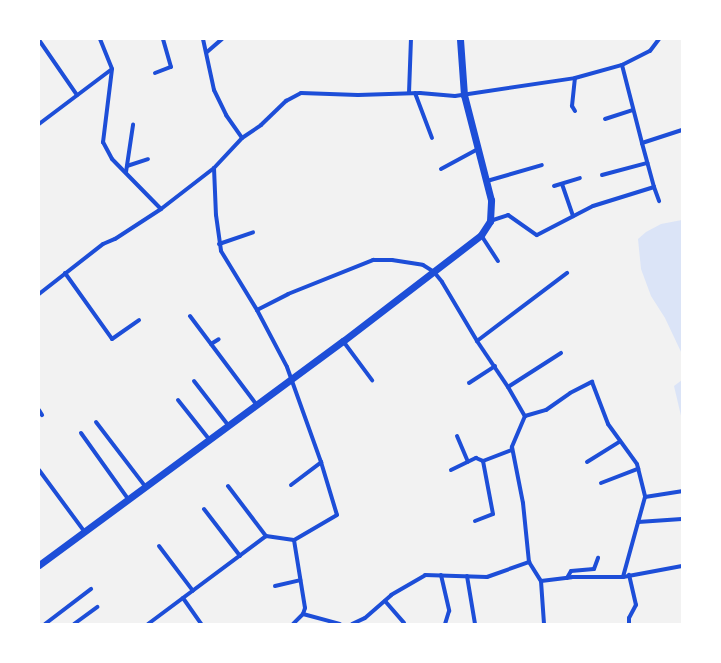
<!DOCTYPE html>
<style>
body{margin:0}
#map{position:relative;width:721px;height:663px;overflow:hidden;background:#f2f2f2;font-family:Rubik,sans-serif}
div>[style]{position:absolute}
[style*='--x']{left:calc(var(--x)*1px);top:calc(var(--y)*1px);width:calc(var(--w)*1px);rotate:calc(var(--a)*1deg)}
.green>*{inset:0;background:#dbe4f7}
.minor>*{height:4px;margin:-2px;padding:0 2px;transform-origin:2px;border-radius:2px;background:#1d4ed8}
.tertiary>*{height:7px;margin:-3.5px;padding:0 3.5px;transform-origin:3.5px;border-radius:3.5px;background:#1d4ed8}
span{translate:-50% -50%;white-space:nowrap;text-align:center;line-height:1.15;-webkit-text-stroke:3.5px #fff;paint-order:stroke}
.frame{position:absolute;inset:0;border:40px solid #fff;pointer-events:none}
</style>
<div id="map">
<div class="green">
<i style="clip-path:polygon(682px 220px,682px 354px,665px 318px,651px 296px,641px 269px,638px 239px,646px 232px,661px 224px)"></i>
<i style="clip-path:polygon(682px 380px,682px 420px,674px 386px)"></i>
</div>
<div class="minor">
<i style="--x:100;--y:39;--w:32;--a:68"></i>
<i style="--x:112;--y:69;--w:74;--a:97"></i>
<i style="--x:103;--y:142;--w:19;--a:62"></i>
<i style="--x:112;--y:159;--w:70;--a:45.6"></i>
<i style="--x:203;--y:39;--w:52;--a:77.8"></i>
<i style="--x:214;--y:90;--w:28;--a:64"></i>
<i style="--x:226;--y:115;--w:28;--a:55"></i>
<i style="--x:39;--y:40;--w:67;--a:55.4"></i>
<i style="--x:207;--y:52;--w:20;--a:-41"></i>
<i style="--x:622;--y:65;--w:31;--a:-27"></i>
<i style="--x:650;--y:51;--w:15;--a:-53"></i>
<i style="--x:155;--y:73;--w:17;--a:-21"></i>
<i style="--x:171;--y:67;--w:29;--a:-106"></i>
<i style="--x:409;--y:93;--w:54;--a:-87.9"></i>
<i style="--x:415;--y:93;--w:48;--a:69.3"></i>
<i style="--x:575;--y:111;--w:6;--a:-121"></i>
<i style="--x:572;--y:106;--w:28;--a:-84"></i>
<i style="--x:605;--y:119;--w:28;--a:-18"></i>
<i style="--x:39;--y:124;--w:91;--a:-37"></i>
<i style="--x:127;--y:166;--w:22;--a:-18"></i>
<i style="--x:214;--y:168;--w:47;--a:87.6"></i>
<i style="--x:216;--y:215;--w:36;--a:82"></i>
<i style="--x:221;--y:251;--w:69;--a:58.6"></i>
<i style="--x:257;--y:310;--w:64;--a:62.2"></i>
<i style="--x:287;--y:367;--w:101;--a:70.3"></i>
<i style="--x:321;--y:462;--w:55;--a:73.2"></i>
<i style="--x:337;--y:515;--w:50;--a:149.8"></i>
<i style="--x:294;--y:540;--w:69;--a:80.8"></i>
<i style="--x:305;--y:608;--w:6;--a:108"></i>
<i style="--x:303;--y:614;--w:14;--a:135"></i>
<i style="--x:441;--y:169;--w:42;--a:-28.4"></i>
<i style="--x:126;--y:172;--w:48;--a:-81.5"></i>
<i style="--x:602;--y:175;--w:47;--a:-14.9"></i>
<i style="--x:487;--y:181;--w:57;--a:-16.2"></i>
<i style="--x:562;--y:184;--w:34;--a:71"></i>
<i style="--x:554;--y:186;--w:27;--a:-17"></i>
<i style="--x:654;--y:187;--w:15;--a:70"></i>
<i style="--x:490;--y:221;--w:19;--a:-18"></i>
<i style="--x:508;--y:215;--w:35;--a:35"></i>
<i style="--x:537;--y:235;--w:63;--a:-27.4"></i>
<i style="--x:593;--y:206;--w:64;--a:-17.3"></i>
<i style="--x:654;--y:187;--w:46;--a:-105.3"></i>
<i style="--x:481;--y:235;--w:31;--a:57"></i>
<i style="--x:219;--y:244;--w:36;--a:-19"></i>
<i style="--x:65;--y:273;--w:81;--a:54.5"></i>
<i style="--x:112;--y:339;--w:33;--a:-35"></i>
<i style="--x:39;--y:294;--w:81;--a:-38"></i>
<i style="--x:103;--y:244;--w:13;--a:-23"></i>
<i style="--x:115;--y:239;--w:55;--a:-33.1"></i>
<i style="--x:161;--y:209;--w:67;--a:-37.7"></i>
<i style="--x:214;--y:168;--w:41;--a:-47"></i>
<i style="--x:242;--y:138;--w:23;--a:-34"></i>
<i style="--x:261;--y:125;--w:35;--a:-44"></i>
<i style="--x:286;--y:101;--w:17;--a:-28"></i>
<i style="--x:301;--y:93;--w:57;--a:2"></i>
<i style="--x:358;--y:95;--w:62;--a:-1.8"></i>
<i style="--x:420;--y:93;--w:35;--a:5"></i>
<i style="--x:455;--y:96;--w:121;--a:-8.5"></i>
<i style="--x:575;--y:78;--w:49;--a:-15.5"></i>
<i style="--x:622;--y:65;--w:81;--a:75.6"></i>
<i style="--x:642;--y:143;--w:42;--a:-18"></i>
<i style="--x:257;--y:310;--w:35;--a:-27"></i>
<i style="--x:288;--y:294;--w:92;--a:-21.8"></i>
<i style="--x:373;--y:260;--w:19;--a:0"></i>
<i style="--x:392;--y:260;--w:31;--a:9"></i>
<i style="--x:423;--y:265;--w:13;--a:32"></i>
<i style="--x:434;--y:272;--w:13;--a:51"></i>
<i style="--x:442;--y:282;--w:69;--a:59.3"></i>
<i style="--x:477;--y:341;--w:55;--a:56"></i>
<i style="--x:508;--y:387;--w:34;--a:60"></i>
<i style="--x:525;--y:416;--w:34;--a:113"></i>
<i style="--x:512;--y:447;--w:57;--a:78.9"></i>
<i style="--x:523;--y:503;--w:59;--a:84.2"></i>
<i style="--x:529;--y:562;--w:22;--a:58"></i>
<i style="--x:541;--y:581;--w:43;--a:86"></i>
<i style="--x:190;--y:316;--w:110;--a:53.1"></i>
<i style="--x:343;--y:341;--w:49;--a:53.4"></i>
<i style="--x:477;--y:341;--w:113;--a:-37.1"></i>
<i style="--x:211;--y:344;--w:9;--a:-32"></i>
<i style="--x:194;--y:381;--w:56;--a:52.3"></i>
<i style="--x:469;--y:383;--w:31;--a:-33"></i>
<i style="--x:508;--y:387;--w:63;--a:-32.7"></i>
<i style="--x:178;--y:400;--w:50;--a:51.5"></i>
<i style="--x:39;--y:410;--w:6;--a:59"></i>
<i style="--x:525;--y:416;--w:22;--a:-16"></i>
<i style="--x:546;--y:410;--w:29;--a:-35"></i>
<i style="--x:570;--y:393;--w:25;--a:-27"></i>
<i style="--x:592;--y:382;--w:45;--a:69.1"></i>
<i style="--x:608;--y:424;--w:49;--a:54.1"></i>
<i style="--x:637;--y:464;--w:34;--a:76"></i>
<i style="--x:645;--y:497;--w:83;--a:105.4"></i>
<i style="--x:96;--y:422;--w:81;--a:52.6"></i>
<i style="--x:81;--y:433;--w:81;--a:54.5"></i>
<i style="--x:457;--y:436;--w:28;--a:67"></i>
<i style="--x:587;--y:462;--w:39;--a:-32"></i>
<i style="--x:39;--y:470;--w:76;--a:53.6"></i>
<i style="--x:451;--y:470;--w:28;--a:-26"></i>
<i style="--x:476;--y:458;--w:8;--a:23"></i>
<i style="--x:483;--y:461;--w:31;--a:-21"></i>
<i style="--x:601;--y:483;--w:40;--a:-21"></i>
<i style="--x:291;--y:485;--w:38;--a:-37"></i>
<i style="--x:228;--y:486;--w:63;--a:52.8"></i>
<i style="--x:645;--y:497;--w:37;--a:-9"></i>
<i style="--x:204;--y:509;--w:59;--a:52.5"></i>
<i style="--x:475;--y:521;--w:19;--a:-21"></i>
<i style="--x:493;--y:514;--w:54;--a:-100.7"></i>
<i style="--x:638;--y:522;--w:44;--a:-3.9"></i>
<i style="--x:159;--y:546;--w:56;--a:52.9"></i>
<i style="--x:441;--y:575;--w:37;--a:77"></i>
<i style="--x:449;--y:611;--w:14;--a:107"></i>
<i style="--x:467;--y:576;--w:49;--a:80.5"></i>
<i style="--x:567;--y:578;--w:8;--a:-60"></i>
<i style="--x:571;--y:571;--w:23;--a:-5"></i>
<i style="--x:594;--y:569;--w:12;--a:-70"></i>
<i style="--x:541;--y:581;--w:31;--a:-7"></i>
<i style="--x:572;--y:577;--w:51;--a:0"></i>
<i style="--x:623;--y:577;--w:60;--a:-10.6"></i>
<i style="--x:275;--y:586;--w:26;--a:-13"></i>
<i style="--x:183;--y:598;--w:32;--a:55"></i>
<i style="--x:385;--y:601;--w:29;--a:49"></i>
<i style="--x:303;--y:614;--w:38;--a:15"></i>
<i style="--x:45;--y:624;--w:58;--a:-37.3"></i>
<i style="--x:74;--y:624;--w:29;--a:-36"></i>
<i style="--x:148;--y:624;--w:147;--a:-36.7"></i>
<i style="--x:266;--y:536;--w:28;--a:8"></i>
<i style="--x:352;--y:624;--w:14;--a:-25"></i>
<i style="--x:365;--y:618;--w:35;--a:-41"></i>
<i style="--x:391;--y:595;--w:39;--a:-30"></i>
<i style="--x:425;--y:575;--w:62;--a:1.8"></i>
<i style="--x:487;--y:577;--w:45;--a:-19.7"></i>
<i style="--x:629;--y:624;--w:6;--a:-90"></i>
<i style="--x:629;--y:618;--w:15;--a:-62"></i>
<i style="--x:636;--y:605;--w:31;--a:-103"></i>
</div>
<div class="tertiary">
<i style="--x:39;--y:565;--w:378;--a:-36.4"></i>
<i style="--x:343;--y:341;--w:174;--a:-37.5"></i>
<i style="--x:481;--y:235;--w:17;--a:-57"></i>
<i style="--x:490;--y:221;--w:21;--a:-87"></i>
<i style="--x:491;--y:200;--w:108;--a:-104.4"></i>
<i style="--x:464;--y:95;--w:56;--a:-94.1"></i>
</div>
<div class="frame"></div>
</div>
